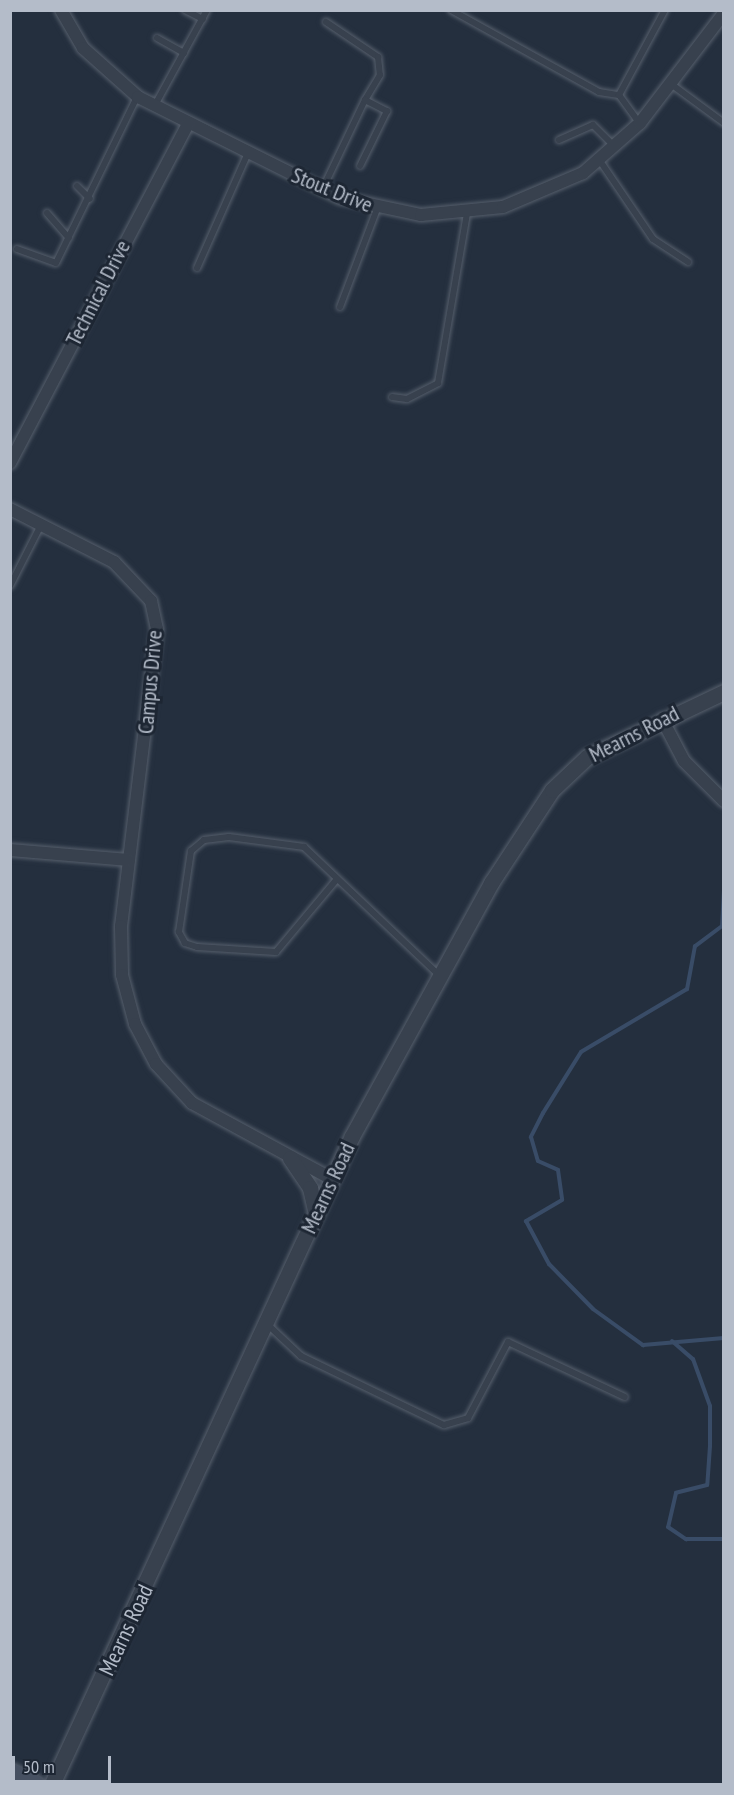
<!DOCTYPE html>
<style>
body{margin:0}
#map{position:relative;width:734px;height:1795px;overflow:hidden;background:#242f3e;font-family:"PT Sans Narrow",sans-serif}
div>[style]{position:absolute}
[style*='--x']{left:calc(var(--x)*1px);top:calc(var(--y)*1px);width:calc(var(--w)*1px);rotate:calc(var(--a)*1deg)}
.stream>*{height:4px;margin:-2px;padding:0 2px;transform-origin:2px;border-radius:2px;background:#394c67}
.roads{filter:drop-shadow(0 0 2px #565f6c) drop-shadow(0 0 2px #565f6c)}
.service>*{height:6px;margin:-3px;padding:0 3px;transform-origin:3px;border-radius:3px;background:#38414e}
.minor>*{height:12px;margin:-6px;padding:0 6px;transform-origin:6px;border-radius:6px;background:#38414e}
.tertiary>*{height:15px;margin:-7.5px;padding:0 7.5px;transform-origin:7.5px;border-radius:7.5px;background:#38414e}
.secondary>*{height:18px;margin:-9px;padding:0 9px;transform-origin:9px;border-radius:9px;background:#465061}
span{translate:-50% -50%;white-space:nowrap;text-align:center;line-height:1.15;-webkit-text-stroke:6px #1d2633;paint-order:stroke}
.street-label{font-size:22px;color:#b4bcc9}
.frame{position:absolute;inset:0;border:12px solid #b4bcc9;pointer-events:none}
.scale{position:absolute;left:12px;top:1756px;width:99px;height:27px;box-sizing:border-box;border:3px solid #b4bcc9;border-top:0;padding-left:8px;font-size:18px;line-height:21px;white-space:nowrap;color:#b4bcc9;-webkit-text-stroke:4px #1d2633;paint-order:stroke}
</style>
<div id="map">
<div class="stream">
<i style="--x:724;--y:890;--w:36;--a:93"></i>
<i style="--x:722;--y:926;--w:34;--a:143"></i>
<i style="--x:695;--y:946;--w:44;--a:100.5"></i>
<i style="--x:687;--y:989;--w:123;--a:149.3"></i>
<i style="--x:581;--y:1052;--w:72;--a:121.9"></i>
<i style="--x:543;--y:1113;--w:27;--a:117"></i>
<i style="--x:531;--y:1137;--w:25;--a:74"></i>
<i style="--x:538;--y:1161;--w:22;--a:24"></i>
<i style="--x:558;--y:1170;--w:30;--a:82"></i>
<i style="--x:562;--y:1200;--w:42;--a:149.7"></i>
<i style="--x:526;--y:1221;--w:49;--a:61.9"></i>
<i style="--x:549;--y:1264;--w:63;--a:45.6"></i>
<i style="--x:593;--y:1309;--w:62;--a:35.8"></i>
<i style="--x:643;--y:1345;--w:81;--a:-4.9"></i>
<i style="--x:672;--y:1341;--w:28;--a:41"></i>
<i style="--x:693;--y:1359;--w:50;--a:70.1"></i>
<i style="--x:710;--y:1406;--w:40;--a:90"></i>
<i style="--x:710;--y:1446;--w:39;--a:94"></i>
<i style="--x:707;--y:1485;--w:32;--a:166"></i>
<i style="--x:676;--y:1493;--w:35;--a:103"></i>
<i style="--x:668;--y:1527;--w:22;--a:34"></i>
<i style="--x:686;--y:1539;--w:38;--a:0"></i>
</div>
<div class="roads">
<div class="service">
<i style="--x:185;--y:10;--w:20;--a:27"></i>
<i style="--x:451;--y:10;--w:169;--a:29"></i>
<i style="--x:599;--y:92;--w:20;--a:9"></i>
<i style="--x:619;--y:95;--w:34;--a:54"></i>
<i style="--x:326;--y:22;--w:63;--a:33.9"></i>
<i style="--x:378;--y:57;--w:18;--a:84"></i>
<i style="--x:380;--y:75;--w:29;--a:121"></i>
<i style="--x:157;--y:38;--w:31;--a:29"></i>
<i style="--x:671;--y:84;--w:66;--a:36.3"></i>
<i style="--x:619;--y:95;--w:97;--a:-61.6"></i>
<i style="--x:155;--y:105;--w:108;--a:-61.3"></i>
<i style="--x:559;--y:140;--w:37;--a:-24"></i>
<i style="--x:593;--y:125;--w:31;--a:45"></i>
<i style="--x:600;--y:161;--w:94;--a:55.8"></i>
<i style="--x:653;--y:239;--w:42;--a:33.3"></i>
<i style="--x:77;--y:186;--w:18;--a:45"></i>
<i style="--x:323;--y:188;--w:98;--a:-64.5"></i>
<i style="--x:365;--y:100;--w:25;--a:27"></i>
<i style="--x:387;--y:111;--w:61;--a:116.1"></i>
<i style="--x:47;--y:213;--w:33;--a:49"></i>
<i style="--x:17;--y:249;--w:41;--a:19.7"></i>
<i style="--x:56;--y:263;--w:185;--a:-64"></i>
<i style="--x:197;--y:268;--w:126;--a:-66.1"></i>
<i style="--x:340;--y:307;--w:105;--a:-69.3"></i>
<i style="--x:392;--y:397;--w:15;--a:8"></i>
<i style="--x:407;--y:399;--w:35;--a:-27"></i>
<i style="--x:438;--y:383;--w:171;--a:-80.3"></i>
<i style="--x:10;--y:586;--w:68;--a:-63.1"></i>
<i style="--x:337;--y:879;--w:95;--a:129.9"></i>
<i style="--x:276;--y:952;--w:79;--a:-176.4"></i>
<i style="--x:197;--y:947;--w:13;--a:-162"></i>
<i style="--x:185;--y:943;--w:13;--a:-119"></i>
<i style="--x:179;--y:932;--w:82;--a:-81.6"></i>
<i style="--x:191;--y:851;--w:17;--a:-40"></i>
<i style="--x:204;--y:840;--w:25;--a:-7"></i>
<i style="--x:229;--y:837;--w:76;--a:7.6"></i>
<i style="--x:304;--y:847;--w:185;--a:43.5"></i>
<i style="--x:267;--y:1324;--w:47;--a:43.3"></i>
<i style="--x:301;--y:1356;--w:159;--a:25.8"></i>
<i style="--x:444;--y:1425;--w:25;--a:-16"></i>
<i style="--x:468;--y:1418;--w:86;--a:-62.2"></i>
<i style="--x:508;--y:1342;--w:129;--a:25.2"></i>
</div>
<div class="minor">
<i style="--x:61;--y:10;--w:44;--a:59.9"></i>
<i style="--x:83;--y:48;--w:74;--a:41.7"></i>
<i style="--x:138;--y:97;--w:227;--a:26.5"></i>
<i style="--x:341;--y:198;--w:82;--a:12"></i>
<i style="--x:421;--y:215;--w:82;--a:-5.6"></i>
<i style="--x:503;--y:207;--w:87;--a:-23"></i>
<i style="--x:583;--y:173;--w:76;--a:-41.3"></i>
<i style="--x:640;--y:123;--w:138;--a:-52.6"></i>
<i style="--x:10;--y:463;--w:383;--a:-62.3"></i>
<i style="--x:10;--y:509;--w:117;--a:27"></i>
<i style="--x:114;--y:562;--w:54;--a:46.5"></i>
<i style="--x:151;--y:601;--w:29;--a:78"></i>
<i style="--x:157;--y:629;--w:299;--a:96.9"></i>
<i style="--x:121;--y:926;--w:49;--a:88.8"></i>
<i style="--x:122;--y:975;--w:51;--a:75.1"></i>
<i style="--x:135;--y:1024;--w:45;--a:62.3"></i>
<i style="--x:156;--y:1064;--w:53;--a:47.3"></i>
<i style="--x:192;--y:1103;--w:159;--a:28.5"></i>
<i style="--x:662;--y:719;--w:47;--a:62.4"></i>
<i style="--x:684;--y:761;--w:57;--a:45"></i>
<i style="--x:10;--y:850;--w:119;--a:4.8"></i>
</div>
<div class="tertiary">
<i style="--x:290;--y:1158;--w:36;--a:56"></i>
<i style="--x:310;--y:1188;--w:27;--a:77"></i>
<i style="--x:52;--y:1784;--w:714;--a:-65.16"></i>
<i style="--x:352;--y:1136;--w:289;--a:-61.2"></i>
<i style="--x:491;--y:883;--w:111;--a:-56.7"></i>
<i style="--x:552;--y:790;--w:48;--a:-43.3"></i>
<i style="--x:587;--y:757;--w:152;--a:-25.4"></i>
</div>
<div class="secondary">
<i style="--x:10;--y:1772;--w:28;--a:26"></i>
</div>
</div>
<div class="street-label">
<span style="left:332px;top:190px;rotate:22deg">Stout Drive</span>
<span style="left:98px;top:293px;rotate:-63deg">Technical Drive</span>
<span style="left:150px;top:682px;rotate:-85deg">Campus Drive</span>
<span style="left:634px;top:734px;rotate:-27deg">Mearns Road</span>
<span style="left:328px;top:1188px;rotate:-65deg">Mearns Road</span>
<span style="left:126px;top:1630px;rotate:-65deg">Mearns Road</span>
</div>
<div class="frame"></div>
<div class="scale">50 m</div>
</div>
